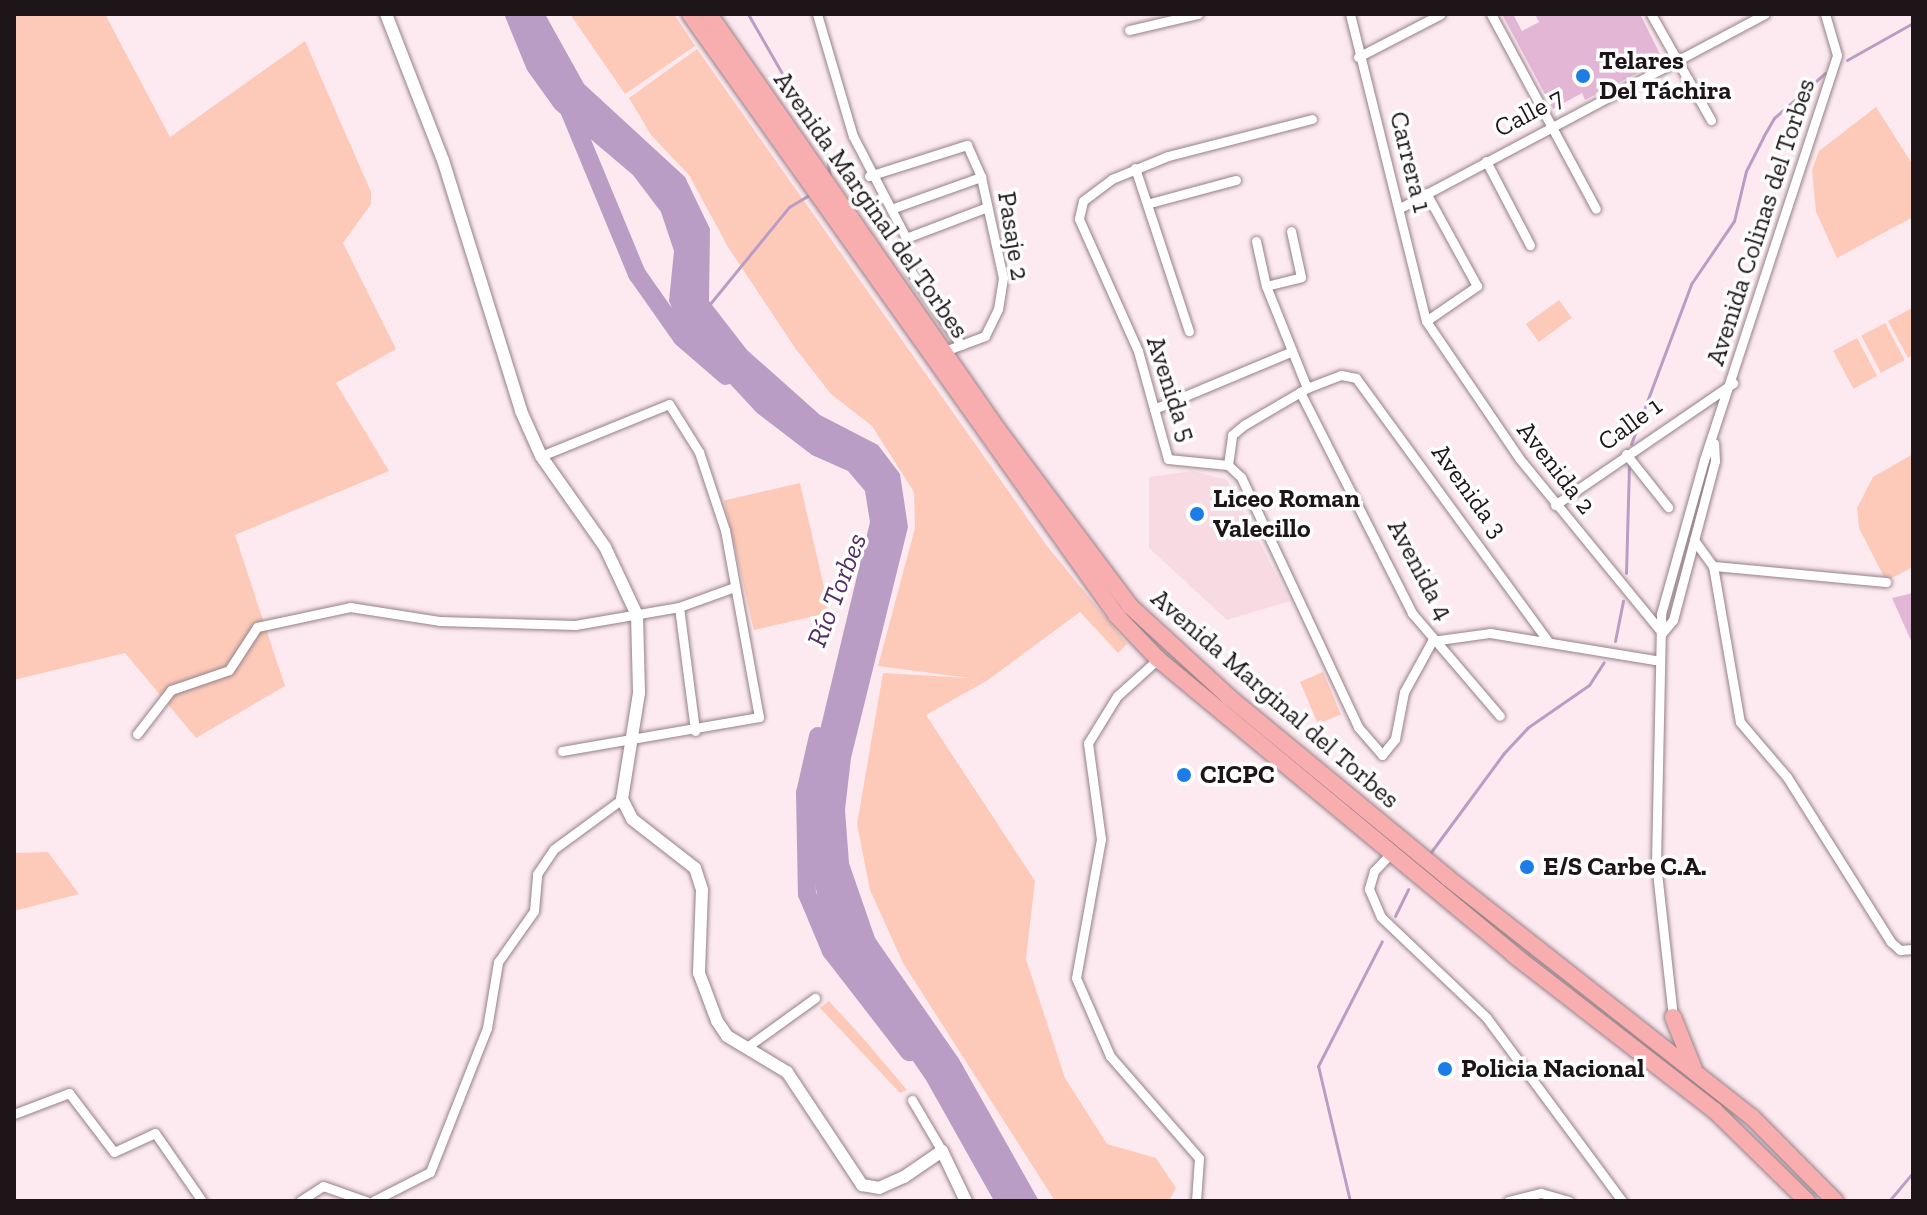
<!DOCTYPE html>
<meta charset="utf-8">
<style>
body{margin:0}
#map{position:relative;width:1927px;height:1215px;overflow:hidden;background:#fdeaf0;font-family:"Zilla Slab",serif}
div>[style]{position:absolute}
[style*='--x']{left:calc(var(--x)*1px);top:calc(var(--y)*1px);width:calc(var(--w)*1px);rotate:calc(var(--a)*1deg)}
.built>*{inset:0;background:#f8dae3}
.green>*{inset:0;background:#fdcaba;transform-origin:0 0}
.water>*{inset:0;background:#ba9dc5}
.stream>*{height:3px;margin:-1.5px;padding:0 1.5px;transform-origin:1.5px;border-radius:1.5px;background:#ba9dc5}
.river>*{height:18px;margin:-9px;padding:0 9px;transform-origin:9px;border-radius:9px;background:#ba9dc5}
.building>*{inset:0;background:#e3b6d6}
.roads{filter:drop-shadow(0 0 2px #958187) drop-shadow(0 0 2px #958187)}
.street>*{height:9px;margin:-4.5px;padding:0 4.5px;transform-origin:4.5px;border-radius:4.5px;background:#fff}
.secondary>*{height:12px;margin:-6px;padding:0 6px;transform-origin:6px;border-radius:6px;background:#fff}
.highway>*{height:16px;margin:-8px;padding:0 8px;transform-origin:8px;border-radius:8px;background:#f8adae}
.dots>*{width:22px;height:22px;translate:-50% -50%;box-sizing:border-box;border:4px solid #fff;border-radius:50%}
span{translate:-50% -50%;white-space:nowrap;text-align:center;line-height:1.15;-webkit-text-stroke:7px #fff;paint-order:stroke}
.poi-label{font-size:26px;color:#1d1518;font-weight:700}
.left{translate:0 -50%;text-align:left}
.street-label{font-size:26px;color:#1d1518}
.water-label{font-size:28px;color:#542e62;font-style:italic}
.frame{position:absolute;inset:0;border:16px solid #1d1518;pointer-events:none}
</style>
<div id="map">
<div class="built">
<i style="clip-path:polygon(1193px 471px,1227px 480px,1290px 601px,1227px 620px,1149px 548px,1149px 477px)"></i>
</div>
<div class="green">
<i style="clip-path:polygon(14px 14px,105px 14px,170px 137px,305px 41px,371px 192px,371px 204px,343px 243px,396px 349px,336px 383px,389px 471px,235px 535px,285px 686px,196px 738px,125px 653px,14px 680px)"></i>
<i style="clip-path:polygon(570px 14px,674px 14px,695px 46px,625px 94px)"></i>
<i style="clip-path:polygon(697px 49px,1047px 546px,1127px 644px,1118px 653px,1080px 612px,988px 680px,926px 715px,1035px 881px,1026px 959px,1065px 1078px,1107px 1144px,1156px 1158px,1176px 1188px,1169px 1201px,1055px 1201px,903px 963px,870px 890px,857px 824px,883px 673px,969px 678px,878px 666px,915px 528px,914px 492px,872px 426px,831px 394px,795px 348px,728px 247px,689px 175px,651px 135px,629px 98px)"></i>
<i style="clip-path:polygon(1876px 107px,1913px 165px,1913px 217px,1837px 258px,1816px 212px,1812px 170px,1819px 151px)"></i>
<i style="left:1559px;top:300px;width:22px;height:41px;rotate:54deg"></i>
<i style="clip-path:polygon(1912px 308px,1913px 355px,1908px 358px,1888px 321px)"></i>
<i style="left:1885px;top:323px;width:42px;height:27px;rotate:62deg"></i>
<i style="left:1857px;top:338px;width:43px;height:27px;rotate:62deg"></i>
<i style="clip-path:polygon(1913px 454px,1913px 567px,1886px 581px,1859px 528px,1857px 508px,1873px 477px)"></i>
<i style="left:800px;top:483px;width:133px;height:78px;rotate:77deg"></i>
<i style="left:1323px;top:672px;width:46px;height:25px;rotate:67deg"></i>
<i style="clip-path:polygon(48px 852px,79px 894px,14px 911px,14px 853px)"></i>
<i style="clip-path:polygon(829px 1001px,862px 1037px,907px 1090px,900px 1093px,820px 1008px)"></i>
</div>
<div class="water">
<i style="clip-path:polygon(504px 14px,545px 14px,584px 84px,685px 177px,710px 229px,709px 301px,747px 350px,820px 415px,878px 445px,900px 474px,908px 527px,851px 758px,845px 810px,849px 863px,875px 938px,959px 1059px,1039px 1201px,994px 1201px,926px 1080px,841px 957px,818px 900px,807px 840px,808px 780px,870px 522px,865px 491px,848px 471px,812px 455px,757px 413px,682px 332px,669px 301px,674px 251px,661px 212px,633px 175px,555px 109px,527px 70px)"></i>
</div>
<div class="stream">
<i style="--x:748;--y:14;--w:157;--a:60.2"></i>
<i style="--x:826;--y:150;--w:27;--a:82"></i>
<i style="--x:1847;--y:60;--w:76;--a:-29.3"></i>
<i style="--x:709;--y:305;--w:127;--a:-50.8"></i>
<i style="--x:789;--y:207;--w:26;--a:-31"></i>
<i style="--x:1631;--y:444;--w:171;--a:-69.4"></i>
<i style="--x:1691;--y:284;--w:76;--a:-55.7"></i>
<i style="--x:1734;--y:221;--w:51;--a:-76.5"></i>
<i style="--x:1746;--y:171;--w:38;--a:-63"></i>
<i style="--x:1763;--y:137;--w:22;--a:-60"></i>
<i style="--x:1774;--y:118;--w:68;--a:-41.4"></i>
<i style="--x:1626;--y:573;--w:109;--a:-88.4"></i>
<i style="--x:1615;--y:641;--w:41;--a:-78.7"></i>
<i style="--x:1431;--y:852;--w:123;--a:-53.6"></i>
<i style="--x:1504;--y:753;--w:34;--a:-47"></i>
<i style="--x:1527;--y:728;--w:75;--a:-34.7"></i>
<i style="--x:1589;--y:685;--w:27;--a:-57"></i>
<i style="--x:1395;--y:916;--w:30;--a:-64"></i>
<i style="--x:1350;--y:1201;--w:139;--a:-103.3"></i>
<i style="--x:1318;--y:1066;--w:140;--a:-62.9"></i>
<i style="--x:1889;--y:1201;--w:38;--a:-50"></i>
</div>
<div class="river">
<i style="--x:569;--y:110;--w:178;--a:67.5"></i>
<i style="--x:637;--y:274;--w:78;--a:54.9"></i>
<i style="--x:682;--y:338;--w:58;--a:40.8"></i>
<i style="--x:818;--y:736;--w:58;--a:102.8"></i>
<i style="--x:805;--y:793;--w:101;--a:88.9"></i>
<i style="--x:807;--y:894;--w:62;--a:67.2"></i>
<i style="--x:831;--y:951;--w:128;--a:52.3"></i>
</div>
<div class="building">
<i style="clip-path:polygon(1502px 14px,1513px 14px,1522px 31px,1539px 22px,1535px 14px,1640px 14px,1663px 60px,1585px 100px,1582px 93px,1553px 109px)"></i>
<i style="clip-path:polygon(1913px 593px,1913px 645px,1892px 598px)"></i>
</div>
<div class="roads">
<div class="street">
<i style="--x:817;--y:14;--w:127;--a:73.6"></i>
<i style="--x:853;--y:136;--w:115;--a:62.5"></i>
<i style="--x:906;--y:238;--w:87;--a:-20.9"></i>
<i style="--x:1350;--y:14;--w:316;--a:76.1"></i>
<i style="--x:1426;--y:321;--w:166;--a:55.8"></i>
<i style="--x:1519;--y:458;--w:226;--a:50.7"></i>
<i style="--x:1491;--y:14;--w:221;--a:61.7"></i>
<i style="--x:1651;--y:14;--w:122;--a:60.5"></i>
<i style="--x:1129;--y:30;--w:71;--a:-13.1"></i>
<i style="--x:1358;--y:57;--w:93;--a:-27.4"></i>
<i style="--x:1312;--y:119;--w:149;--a:165.6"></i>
<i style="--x:1168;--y:156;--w:61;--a:157.7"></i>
<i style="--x:1112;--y:179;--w:36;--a:143"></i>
<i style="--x:1083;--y:201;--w:18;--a:103"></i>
<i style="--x:1079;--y:219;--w:145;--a:65.9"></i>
<i style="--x:1138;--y:351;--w:112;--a:74.5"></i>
<i style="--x:1168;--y:459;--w:60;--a:5.7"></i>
<i style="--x:1228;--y:465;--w:18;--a:43"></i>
<i style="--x:1241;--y:477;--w:276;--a:64.9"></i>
<i style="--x:1358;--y:727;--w:37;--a:49"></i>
<i style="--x:1382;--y:755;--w:21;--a:-51"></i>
<i style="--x:1395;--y:739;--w:48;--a:-79.2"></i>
<i style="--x:1404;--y:692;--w:58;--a:-61.2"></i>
<i style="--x:1432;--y:641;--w:59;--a:-7.9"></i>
<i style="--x:1490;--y:633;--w:167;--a:9.3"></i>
<i style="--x:1486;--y:161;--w:95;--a:62.4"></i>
<i style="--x:1135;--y:168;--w:172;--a:71.7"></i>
<i style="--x:869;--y:176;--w:103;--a:-17.6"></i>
<i style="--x:967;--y:145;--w:35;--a:66"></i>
<i style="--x:981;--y:177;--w:103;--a:77.7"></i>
<i style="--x:1003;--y:278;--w:31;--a:99"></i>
<i style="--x:998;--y:309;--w:30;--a:116"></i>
<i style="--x:985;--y:336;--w:46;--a:159.6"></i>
<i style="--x:1150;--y:203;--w:89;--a:-15"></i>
<i style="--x:1400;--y:208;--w:413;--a:-28"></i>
<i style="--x:891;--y:209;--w:96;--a:-19.6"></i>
<i style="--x:1256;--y:241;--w:46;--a:77.5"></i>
<i style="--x:1266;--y:286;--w:110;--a:68.1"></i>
<i style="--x:910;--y:270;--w:91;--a:55.8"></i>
<i style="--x:1266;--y:286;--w:36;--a:-14"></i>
<i style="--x:1301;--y:277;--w:47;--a:-102.3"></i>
<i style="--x:1426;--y:321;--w:62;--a:-34.5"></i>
<i style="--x:1477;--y:286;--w:106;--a:-118.7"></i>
<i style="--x:1300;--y:392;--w:248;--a:63.1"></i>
<i style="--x:1412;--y:613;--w:135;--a:49.5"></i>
<i style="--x:1154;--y:409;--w:147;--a:-22.7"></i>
<i style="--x:1626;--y:454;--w:68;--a:51.6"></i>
<i style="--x:541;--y:456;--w:138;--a:-22.1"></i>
<i style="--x:669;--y:404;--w:57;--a:58"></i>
<i style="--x:699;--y:452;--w:82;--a:71.6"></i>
<i style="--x:725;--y:530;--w:190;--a:79.7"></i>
<i style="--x:759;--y:717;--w:200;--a:170.2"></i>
<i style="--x:1228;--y:465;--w:30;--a:-82"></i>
<i style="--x:1232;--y:435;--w:16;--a:-40"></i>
<i style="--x:1244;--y:425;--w:73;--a:-30.4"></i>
<i style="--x:1307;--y:388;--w:36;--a:-21"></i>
<i style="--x:1341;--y:375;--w:15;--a:11"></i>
<i style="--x:1356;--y:378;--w:324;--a:53.9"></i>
<i style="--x:1555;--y:505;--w:216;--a:-34.4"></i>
<i style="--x:1694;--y:540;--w:32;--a:54"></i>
<i style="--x:1713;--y:566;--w:158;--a:80.2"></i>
<i style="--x:1740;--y:722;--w:72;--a:49.5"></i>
<i style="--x:1787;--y:777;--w:195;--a:57.8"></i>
<i style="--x:1891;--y:942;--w:12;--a:42"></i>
<i style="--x:1900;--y:950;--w:13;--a:-4"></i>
<i style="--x:1713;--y:566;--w:174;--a:5.3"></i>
<i style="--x:679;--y:607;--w:125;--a:82.6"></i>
<i style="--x:1662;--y:633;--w:17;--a:-50"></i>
<i style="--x:1673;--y:620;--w:164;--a:-75.2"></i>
<i style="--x:1715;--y:461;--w:18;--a:-93"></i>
<i style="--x:1158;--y:659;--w:55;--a:137.9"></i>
<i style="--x:1117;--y:696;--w:55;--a:121.7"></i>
<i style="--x:1088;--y:743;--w:97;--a:82.3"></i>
<i style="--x:1101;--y:839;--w:141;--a:100.2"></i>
<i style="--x:1076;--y:978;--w:85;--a:66.4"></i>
<i style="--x:1110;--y:1056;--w:135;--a:48.9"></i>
<i style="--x:1199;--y:1158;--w:43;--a:94"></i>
<i style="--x:137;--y:734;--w:56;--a:-52.3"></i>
<i style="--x:171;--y:690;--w:61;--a:-19"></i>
<i style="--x:229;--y:670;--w:51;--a:-56.9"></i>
<i style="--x:257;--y:627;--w:95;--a:-12.1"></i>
<i style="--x:350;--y:607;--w:90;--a:8.9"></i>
<i style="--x:439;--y:621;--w:136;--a:1.7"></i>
<i style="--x:575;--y:625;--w:106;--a:-9.8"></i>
<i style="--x:679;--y:607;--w:59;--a:-19.7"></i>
<i style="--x:1391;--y:853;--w:25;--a:133"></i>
<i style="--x:1374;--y:871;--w:19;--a:106"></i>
<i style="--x:1369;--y:889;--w:30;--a:67"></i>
<i style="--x:1381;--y:917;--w:145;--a:43.6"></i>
<i style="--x:1486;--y:1017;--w:229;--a:53.5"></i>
<i style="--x:1673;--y:1017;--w:155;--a:-96.3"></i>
<i style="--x:1656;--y:863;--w:249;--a:-88.8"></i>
<i style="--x:1661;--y:614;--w:160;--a:-74.4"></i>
<i style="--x:1704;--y:460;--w:426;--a:-71.8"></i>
<i style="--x:1837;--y:55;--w:43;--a:-106.3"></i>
<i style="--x:747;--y:1047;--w:84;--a:-35.8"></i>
<i style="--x:912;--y:1100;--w:59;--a:59.5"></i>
<i style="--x:14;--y:1114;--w:59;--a:-20.9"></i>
<i style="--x:69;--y:1093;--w:74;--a:52.7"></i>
<i style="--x:114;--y:1152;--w:45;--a:-24.9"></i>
<i style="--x:155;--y:1133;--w:83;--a:55.3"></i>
<i style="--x:300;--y:1201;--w:27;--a:-33"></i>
<i style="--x:323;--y:1186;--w:46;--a:19.2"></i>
<i style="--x:373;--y:1201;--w:64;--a:-27"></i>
<i style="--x:430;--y:1172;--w:155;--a:-68.4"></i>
<i style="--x:487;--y:1028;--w:67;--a:-80.5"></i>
<i style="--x:498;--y:962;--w:62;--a:-54.8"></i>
<i style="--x:534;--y:911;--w:37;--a:-85"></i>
<i style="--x:537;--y:874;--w:30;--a:-56"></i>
<i style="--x:554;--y:849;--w:84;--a:-36.3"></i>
<i style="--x:1508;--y:1201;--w:34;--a:-14"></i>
<i style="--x:1541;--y:1193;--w:29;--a:16"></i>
</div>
<div class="secondary">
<i style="--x:386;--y:14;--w:157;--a:68.7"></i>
<i style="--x:443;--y:160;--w:263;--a:72.7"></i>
<i style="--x:521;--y:411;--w:49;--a:66"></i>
<i style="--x:541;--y:456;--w:111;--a:54.9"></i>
<i style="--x:605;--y:547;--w:75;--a:64.8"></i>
<i style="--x:637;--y:615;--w:78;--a:88.5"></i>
<i style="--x:639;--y:693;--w:107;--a:99.1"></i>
<i style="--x:622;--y:799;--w:22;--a:63"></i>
<i style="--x:632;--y:819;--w:80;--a:37.9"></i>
<i style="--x:695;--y:868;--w:23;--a:72"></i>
<i style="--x:702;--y:890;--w:83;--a:92.1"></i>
<i style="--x:699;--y:973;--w:51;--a:69.4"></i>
<i style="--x:717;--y:1021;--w:18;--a:56"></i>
<i style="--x:727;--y:1036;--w:70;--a:31"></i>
<i style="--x:787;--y:1072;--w:136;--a:56.4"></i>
<i style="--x:862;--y:1185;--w:17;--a:10"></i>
<i style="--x:879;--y:1188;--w:27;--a:-24"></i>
<i style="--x:904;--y:1177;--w:46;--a:-34.4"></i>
<i style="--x:942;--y:1151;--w:55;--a:64.4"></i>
</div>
<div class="highway">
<i style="--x:690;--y:14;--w:738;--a:54.65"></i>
<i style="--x:1117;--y:616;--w:59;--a:46.4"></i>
<i style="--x:1158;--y:659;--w:463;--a:39.7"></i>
<i style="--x:1514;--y:955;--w:254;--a:37.8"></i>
<i style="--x:1715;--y:1111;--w:129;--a:44.4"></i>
<i style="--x:709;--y:14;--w:507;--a:55.21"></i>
<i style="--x:998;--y:430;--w:220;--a:53.1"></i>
<i style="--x:1130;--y:606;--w:136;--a:42.6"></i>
<i style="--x:1230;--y:698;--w:283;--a:39.5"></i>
<i style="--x:1448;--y:878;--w:388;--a:38.2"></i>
<i style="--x:1753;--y:1118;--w:117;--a:45.3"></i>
<i style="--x:1673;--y:1017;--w:56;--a:68"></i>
</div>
</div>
<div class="dots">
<i style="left:1583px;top:76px;background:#1b7de5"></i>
<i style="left:1197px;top:514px;background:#1b7de5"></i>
<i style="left:1184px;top:775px;background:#1b7de5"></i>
<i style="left:1527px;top:867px;background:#1b7de5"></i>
<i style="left:1445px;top:1069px;background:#1b7de5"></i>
</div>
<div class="poi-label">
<span class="left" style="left:1599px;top:76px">Telares<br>Del Táchira</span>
<span class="left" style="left:1213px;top:514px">Liceo Roman<br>Valecillo</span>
<span class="left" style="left:1200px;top:775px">CICPC</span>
<span class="left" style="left:1543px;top:867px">E/S Carbe C.A.</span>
<span class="left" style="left:1461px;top:1069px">Policia Nacional</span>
</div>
<div class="street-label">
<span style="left:1529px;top:113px;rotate:-28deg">Calle 7</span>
<span style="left:1410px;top:162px;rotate:76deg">Carrera 1</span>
<span style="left:871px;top:205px;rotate:55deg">Avenida Marginal del Torbes</span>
<span style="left:1761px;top:222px;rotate:-72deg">Avenida Colinas del Torbes</span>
<span style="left:1013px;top:236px;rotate:81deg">Pasaje 2</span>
<span style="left:1171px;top:389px;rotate:72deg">Avenida 5</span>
<span style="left:1630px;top:424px;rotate:-36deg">Calle 1</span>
<span style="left:1556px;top:468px;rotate:52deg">Avenida 2</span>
<span style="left:1469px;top:491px;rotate:54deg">Avenida 3</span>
<span style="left:1420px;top:570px;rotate:62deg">Avenida 4</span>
<span style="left:1275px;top:699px;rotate:41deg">Avenida Marginal del Torbes</span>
</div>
<div class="water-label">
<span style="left:837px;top:590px;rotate:-69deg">Río Torbes</span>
</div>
<div class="frame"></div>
</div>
